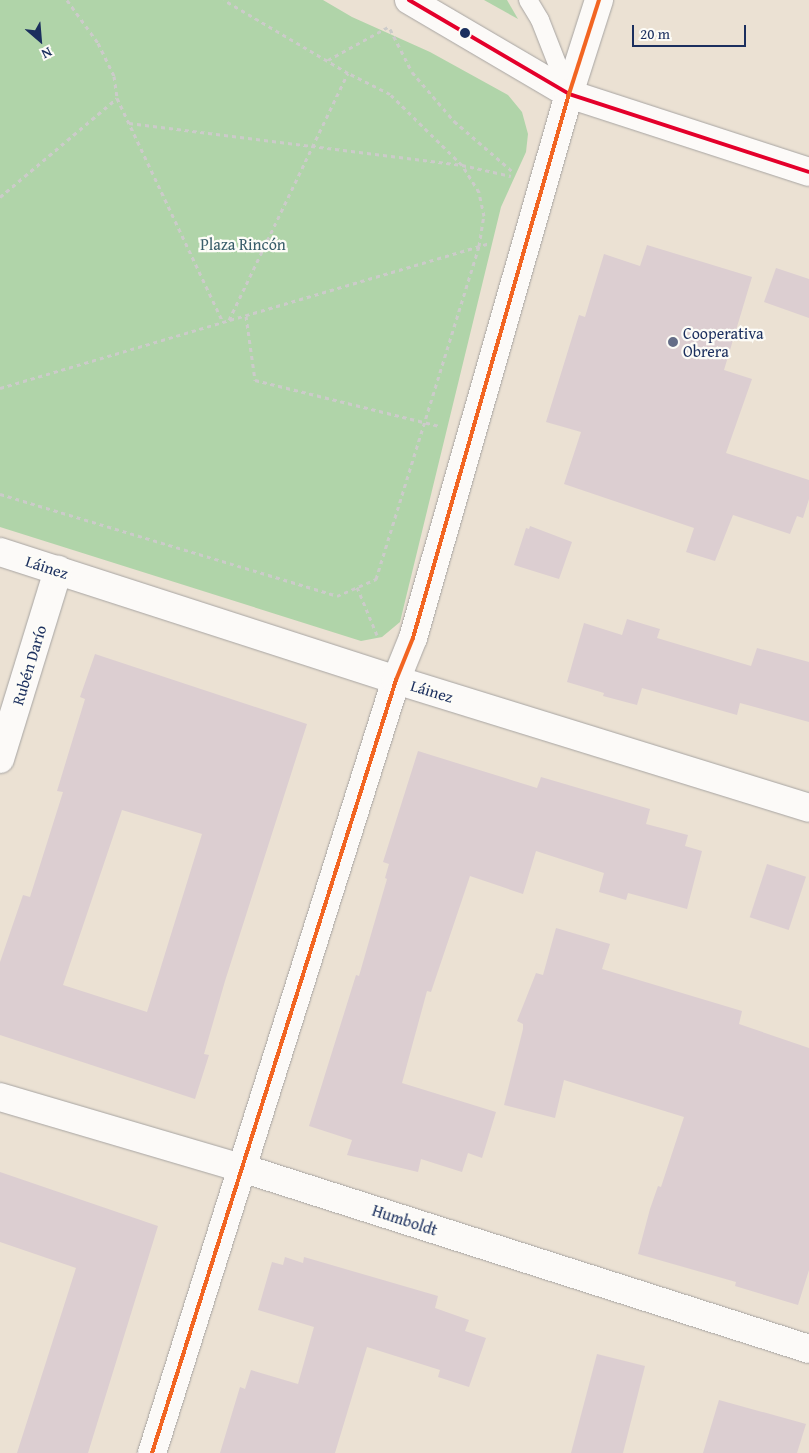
<!DOCTYPE html>
<meta charset="utf-8">
<style>
body{margin:0}
#map{position:relative;width:809px;height:1453px;overflow:hidden;background:#ebe1d3;font-family:"Gentium Book Plus",serif}
div>[style]{position:absolute}
[style*='--x']{left:calc(var(--x)*1px);top:calc(var(--y)*1px);width:calc(var(--w)*1px);rotate:calc(var(--a)*1deg)}
.green>*{inset:0;background:#b0d4a9}
.building>*{inset:0;background:#dcced1;transform-origin:0 0}
.path>*{height:3px;margin-top:-1.5px;transform-origin:0;background:repeating-linear-gradient(90deg,#cccbca 0 4px,transparent 0 8px)}
.roads{filter:drop-shadow(0 0 1px #a7a4a2) drop-shadow(0 0 1px #a7a4a2)}
.service>*{height:18px;margin:-9px;padding:0 9px;transform-origin:9px;border-radius:9px;background:#fcfaf8}
.minor>*{height:28px;margin:-14px;padding:0 14px;transform-origin:14px;border-radius:14px;background:#fcfaf8}
.tertiary>*{height:28px;margin:-14px;padding:0 14px;transform-origin:14px;border-radius:14px;background:#fcfaf8}
.bus-1>*{height:4px;margin:-2px;padding:0 2px;transform-origin:2px;border-radius:2px;background:#e4002b}
.bus-2>*{height:4px;margin:-2px;padding:0 2px;transform-origin:2px;border-radius:2px;background:#f26522}
.dots>*{width:14px;height:14px;translate:-50% -50%;box-sizing:border-box;border:2px solid #fdfcf7;border-radius:50%}
span{translate:-50% -50%;white-space:nowrap;text-align:center;line-height:1.15;-webkit-text-stroke:4.5px #fdfcf7;paint-order:stroke}
.park-label{font-size:16px;color:#395d6a}
.poi-label{font-size:16px;color:#1b2f5e}
.left{translate:0 -50%;text-align:left}
.street-label{font-size:16px;color:#1b2f5e}
.north{position:absolute;left:15px;top:15px;width:50px;height:50px;-webkit-text-stroke:4px #fdfcf7;paint-order:stroke;rotate:153deg;font-size:14px;font-weight:700;line-height:20px;text-align:center;color:#1b2f5e}
.north::after{content:'';display:block;margin:auto;width:18px;height:22px;background:#1b2f5e;clip-path:polygon(50% 0,100% 100%,50% 72%,0 100%)}
.scale{position:absolute;left:632px;top:25px;width:114px;height:22px;box-sizing:border-box;border:2px solid #1b2f5e;border-top:0;padding-left:6px;font-size:15px;line-height:18px;white-space:nowrap;color:#1b2f5e;-webkit-text-stroke:4px #fdfcf7;paint-order:stroke}
</style>
<div id="map">
<div class="green">
<i style="clip-path:polygon(0 0,323px 0,352px 17px,430px 52px,508px 95px,522px 112px,528px 134px,526px 152px,501px 207px,400px 622px,382px 637px,361px 641px,0 527px)"></i>
<i style="clip-path:polygon(484px 0,507px 0,518px 19px)"></i>
</div>
<div class="building">
<i style="clip-path:polygon(647px 245px,752px 277px,724px 370px,752px 379px,726px 453px,809px 480px,809px 499px,803px 518px,797px 516px,790px 534px,733px 515px,715px 561px,686px 552px,694px 528px,564px 484px,581px 432px,546px 422px,579px 315px,585px 317px,604px 254px,640px 266px)"></i>
<i style="clip-path:polygon(776px 268px,809px 279px,809px 318px,764px 302px)"></i>
<i style="clip-path:polygon(530px 526px,572px 542px,559px 579px,514px 565px,526px 528px,529px 529px)"></i>
<i style="clip-path:polygon(627px 619px,660px 629px,657px 638px,751px 666px,757px 648px,809px 662px,809px 722px,740px 703px,737px 715px,642px 688px,637px 705px,603px 696px,604px 693px,567px 682px,584px 623px,622px 635px)"></i>
<i style="clip-path:polygon(evenodd,95px 654px,307px 724px,225px 981px,204px 1054px,209px 1055px,195px 1099px,0 1035px,0 962px,23px 895px,30px 897px,63px 792px,57px 791px,85px 699px,80px 697px,95px 654px,122px 810px,202px 834px,147px 1012px,63px 985px,122px 810px)"></i>
<i style="clip-path:polygon(418px 751px,537px 788px,541px 777px,650px 809px,646px 824px,688px 835px,685px 846px,702px 851px,687px 909px,628px 893px,626px 900px,599px 892px,604px 873px,536px 851px,523px 894px,470px 876px,431px 992px,427px 991px,402px 1083px,496px 1112px,482px 1158px,468px 1153px,462px 1172px,421px 1159px,418px 1172px,347px 1155px,352px 1140px,309px 1126px,356px 975px,359px 976px,387px 879px,385px 878px,389px 864px,383px 862px)"></i>
<i style="left:767px;top:864px;width:41px;height:56px;rotate:18deg"></i>
<i style="clip-path:polygon(556px 928px,610px 944px,602px 969px,742px 1011px,739px 1024px,809px 1048px,809px 1270px,798px 1305px,735px 1286px,736px 1282px,638px 1254px,650px 1209px,658px 1186px,661px 1187px,684px 1117px,564px 1080px,555px 1118px,504px 1105px,523px 1029px,523px 1024px,517px 1021px,536px 973px,543px 975px)"></i>
<i style="clip-path:polygon(0 1172px,158px 1226px,88px 1453px,17px 1453px,76px 1268px,0 1242px)"></i>
<i style="clip-path:polygon(285px 1257px,303px 1263px,304px 1257px,438px 1296px,435px 1308px,469px 1320px,465px 1331px,486px 1338px,469px 1387px,438px 1377px,440px 1370px,367px 1347px,335px 1453px,220px 1453px,240px 1387px,245px 1389px,251px 1370px,298px 1384px,314px 1327px,258px 1310px,272px 1262px,283px 1265px)"></i>
<i style="clip-path:polygon(597px 1354px,645px 1366px,623px 1453px,571px 1453px)"></i>
<i style="clip-path:polygon(719px 1400px,806px 1424px,797px 1453px,703px 1453px)"></i>
</div>
<div class="path">
<i style="--x:67;--y:0;--w:53;--a:54.2"></i>
<i style="--x:98;--y:43;--w:37;--a:64"></i>
<i style="--x:114;--y:76;--w:22;--a:82"></i>
<i style="--x:390;--y:29;--w:48;--a:62.9"></i>
<i style="--x:412;--y:72;--w:65;--a:49.4"></i>
<i style="--x:454;--y:121;--w:77;--a:40.8"></i>
<i style="--x:328;--y:60;--w:68;--a:-28.8"></i>
<i style="--x:129;--y:123;--w:336;--a:7.2"></i>
<i style="--x:462;--y:165;--w:50;--a:12.7"></i>
<i style="--x:0;--y:197;--w:153;--a:-40.2"></i>
<i style="--x:117;--y:98;--w:248;--a:64.7"></i>
<i style="--x:246;--y:316;--w:65;--a:82"></i>
<i style="--x:255;--y:380;--w:190;--a:14"></i>
<i style="--x:229;--y:320;--w:274;--a:-64.3"></i>
<i style="--x:0;--y:388;--w:511;--a:-16.48"></i>
<i style="--x:0;--y:494;--w:352;--a:16.8"></i>
<i style="--x:337;--y:596;--w:43;--a:-23.6"></i>
<i style="--x:376;--y:579;--w:349;--a:-72.8"></i>
<i style="--x:479;--y:246;--w:30;--a:-81"></i>
<i style="--x:484;--y:216;--w:25;--a:-102"></i>
<i style="--x:479;--y:192;--w:32;--a:-122"></i>
<i style="--x:462;--y:165;--w:101;--a:-135.4"></i>
<i style="--x:390;--y:94;--w:47;--a:-153.4"></i>
<i style="--x:348;--y:73;--w:144;--a:-149.5"></i>
<i style="--x:357;--y:587;--w:52;--a:67.4"></i>
</div>
<div class="roads">
<div class="service">
<i style="--x:528;--y:0;--w:23;--a:59"></i>
<i style="--x:540;--y:20;--w:79;--a:68.6"></i>
</div>
<div class="minor">
<i style="--x:0;--y:552;--w:416;--a:17.9"></i>
<i style="--x:396;--y:680;--w:432;--a:17.2"></i>
<i style="--x:0;--y:759;--w:198;--a:-72.9"></i>
<i style="--x:0;--y:1097;--w:252;--a:16.4"></i>
<i style="--x:242;--y:1168;--w:595;--a:17.7"></i>
<i style="--x:152;--y:1453;--w:811;--a:-72.48"></i>
<i style="--x:396;--y:680;--w:45;--a:-68"></i>
<i style="--x:413;--y:638;--w:566;--a:-74"></i>
<i style="--x:569;--y:94;--w:99;--a:-72.3"></i>
</div>
<div class="tertiary">
<i style="--x:409;--y:0;--w:186;--a:30.4"></i>
<i style="--x:569;--y:94;--w:252;--a:18"></i>
</div>
</div>
<div class="bus-1">
<i style="--x:409;--y:0;--w:186;--a:30.4"></i>
<i style="--x:569;--y:94;--w:252;--a:18"></i>
</div>
<div class="bus-2">
<i style="--x:152;--y:1453;--w:811;--a:-72.48"></i>
<i style="--x:396;--y:680;--w:45;--a:-68"></i>
<i style="--x:413;--y:638;--w:566;--a:-74"></i>
<i style="--x:569;--y:94;--w:99;--a:-72.3"></i>
</div>
<div class="dots">
<i style="left:465px;top:33px;background:#1b2f5e"></i>
<i style="left:673px;top:342px;background:#646d87"></i>
</div>
<div class="park-label">
<span style="left:243px;top:244px">Plaza Rincón</span>
</div>
<div class="poi-label">
<span class="left" style="left:683px;top:342px">Cooperativa<br>Obrera</span>
</div>
<div class="street-label">
<span style="left:47px;top:567px;rotate:18deg">Láinez</span>
<span style="left:29px;top:665px;rotate:-73deg">Rubén Darío</span>
<span style="left:432px;top:691px;rotate:17deg">Láinez</span>
<span style="left:405px;top:1220px;rotate:18deg">Humboldt</span>
</div>
<div class="north">N</div>
<div class="scale">20 m</div>
</div>
